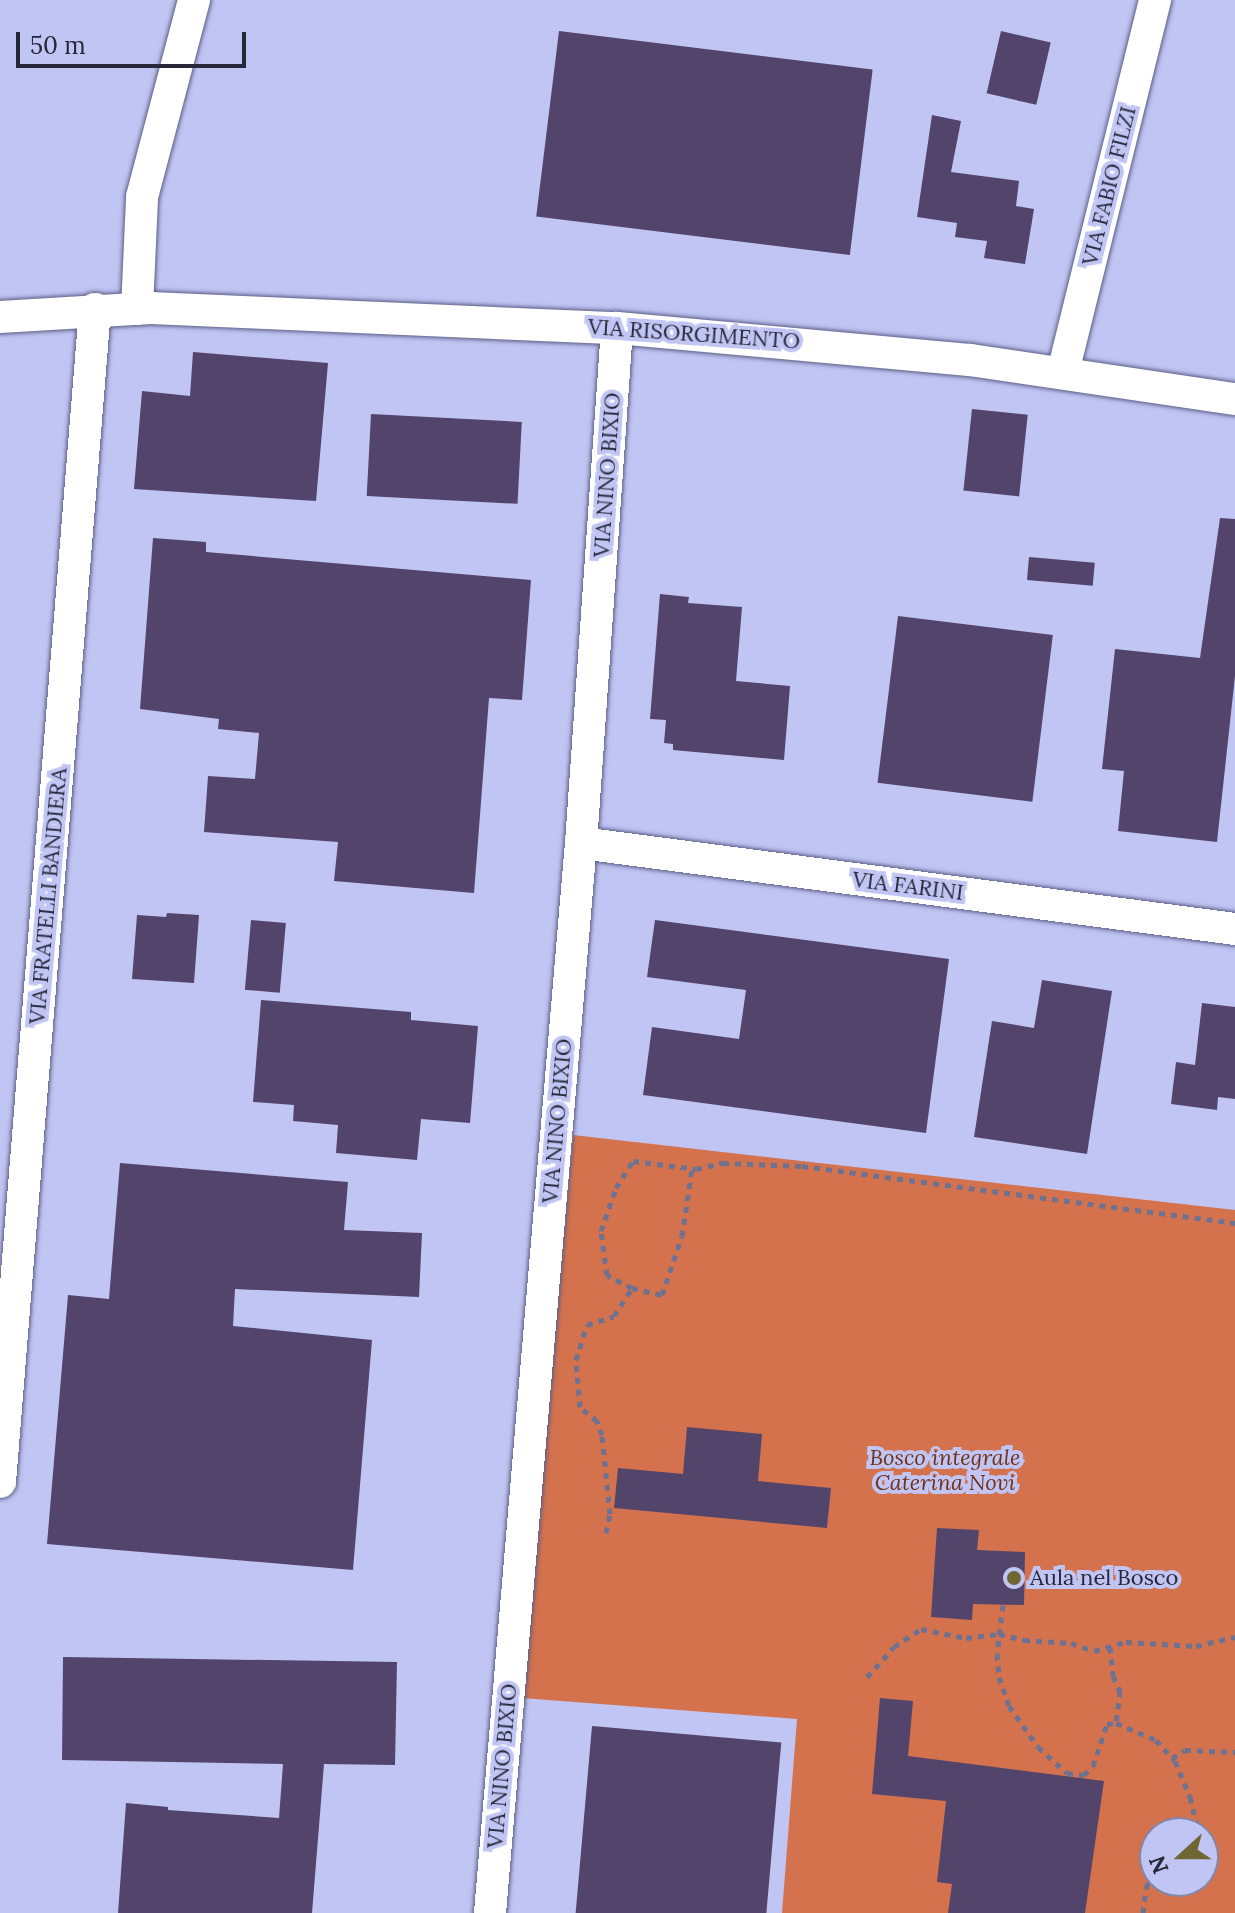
<!DOCTYPE html>
<style>
body{margin:0}
#map{position:relative;width:1235px;height:1913px;overflow:hidden;background:#c1c5f3;font-family:Lora,serif}
div>[style]{position:absolute}
[style*='--x']{left:calc(var(--x)*1px);top:calc(var(--y)*1px);width:calc(var(--w)*1px);rotate:calc(var(--a)*1deg)}
.forest>*{inset:0;background:#d4724d}
.building>*{inset:0;background:#53446b;transform-origin:0 0}
.path>*{height:5px;margin-top:-2.5px;transform-origin:0;background:repeating-linear-gradient(90deg,#6e7190 0 6px,transparent 0 12px)}
.roads{filter:drop-shadow(0 0 2px #5b5e87) drop-shadow(0 0 2px #5b5e87)}
.minor>*{height:32px;margin:-16px;padding:0 16px;transform-origin:16px;border-radius:16px;background:#fff}
.dots>*{width:22px;height:22px;translate:-50% -50%;box-sizing:border-box;border:4px solid #c1c5f3;border-radius:50%}
span{translate:-50% -50%;white-space:nowrap;text-align:center;line-height:1.15;-webkit-text-stroke:8px #c1c5f3;paint-order:stroke}
.street-label{font-size:22px;color:#262739}
.park-label{font-size:22px;color:#723218;font-style:italic}
.poi-label{font-size:22px;color:#262739}
.left{translate:0 -50%;text-align:left}
.north{position:absolute;left:1139px;top:1817px;width:80px;height:80px;box-sizing:border-box;background:#c1c5f3;border:2px solid #8386a9;border-radius:50%;rotate:249deg;font-size:22px;font-weight:700;line-height:32px;text-align:center;color:#262739}
.north::after{content:'';display:block;margin:auto;width:28px;height:36px;background:#6e6733;clip-path:polygon(50% 0,100% 100%,50% 72%,0 100%)}
.scale{position:absolute;left:16px;top:32px;width:230px;height:36px;box-sizing:border-box;border:4px solid #262739;border-top:0;padding-left:10px;font-size:24px;line-height:28px;white-space:nowrap;color:#262739;-webkit-text-stroke:6px #c1c5f3;paint-order:stroke}
</style>
<div id="map">
<div class="forest">
<i style="clip-path:polygon(evenodd,573px 1135px,1235px 1210px,1235px 1913px,782px 1913px,797px 1719px,522px 1698px,573px 1135px,1155px 1833px,1203px 1833px,1203px 1881px,1155px 1881px,1155px 1833px)"></i>
</div>
<div class="building">
<i style="left:559px;top:31px;width:316px;height:187px;rotate:7deg"></i>
<i style="left:1001px;top:31px;width:51px;height:64px;rotate:13deg"></i>
<i style="clip-path:polygon(932px 115px,961px 121px,951px 172px,1019px 181px,1016px 206px,1034px 209px,1025px 264px,984px 258px,987px 241px,955px 237px,957px 223px,917px 217px)"></i>
<i style="clip-path:polygon(193px 352px,328px 363px,316px 501px,134px 489px,142px 391px,190px 396px)"></i>
<i style="left:972px;top:409px;width:56px;height:82px;rotate:6deg"></i>
<i style="left:371px;top:414px;width:151px;height:82px;rotate:3deg"></i>
<i style="clip-path:polygon(1220px 518px,1235px 519px,1235px 676px,1217px 842px,1118px 831px,1124px 771px,1102px 769px,1115px 649px,1200px 658px)"></i>
<i style="clip-path:polygon(153px 538px,206px 542px,206px 552px,531px 580px,522px 700px,489px 698px,474px 893px,334px 881px,338px 842px,204px 832px,208px 776px,255px 779px,259px 733px,218px 729px,219px 719px,140px 709px)"></i>
<i style="left:1029px;top:557px;width:66px;height:23px;rotate:5deg"></i>
<i style="clip-path:polygon(660px 594px,689px 597px,688px 603px,742px 607px,736px 681px,790px 686px,784px 760px,673px 750px,673px 744px,664px 743px,666px 720px,650px 719px)"></i>
<i style="left:898px;top:616px;width:156px;height:168px;rotate:7deg"></i>
<i style="clip-path:polygon(167px 913px,199px 915px,194px 983px,132px 979px,137px 915px,166px 917px)"></i>
<i style="left:251px;top:920px;width:35px;height:70px;rotate:5deg"></i>
<i style="clip-path:polygon(655px 920px,949px 959px,926px 1133px,643px 1095px,652px 1027px,739px 1039px,746px 990px,647px 977px)"></i>
<i style="clip-path:polygon(1042px 980px,1112px 991px,1087px 1154px,974px 1137px,992px 1021px,1034px 1028px)"></i>
<i style="clip-path:polygon(261px 1000px,411px 1012px,411px 1020px,478px 1026px,470px 1123px,421px 1119px,417px 1160px,336px 1153px,338px 1125px,293px 1121px,294px 1105px,253px 1102px)"></i>
<i style="clip-path:polygon(1202px 1003px,1235px 1007px,1235px 1099px,1218px 1097px,1217px 1110px,1171px 1104px,1176px 1062px,1195px 1065px)"></i>
<i style="clip-path:polygon(120px 1163px,348px 1182px,344px 1230px,422px 1233px,419px 1297px,235px 1289px,233px 1326px,372px 1340px,353px 1570px,47px 1544px,68px 1295px,109px 1299px)"></i>
<i style="clip-path:polygon(687px 1427px,762px 1434px,758px 1481px,831px 1488px,827px 1528px,614px 1508px,618px 1468px,683px 1474px)"></i>
<i style="clip-path:polygon(937px 1528px,979px 1530px,977px 1550px,1025px 1552px,1024px 1605px,973px 1604px,972px 1620px,931px 1617px)"></i>
<i style="clip-path:polygon(63px 1657px,397px 1662px,395px 1765px,324px 1764px,312px 1913px,118px 1913px,126px 1803px,168px 1807px,168px 1810px,279px 1818px,283px 1764px,62px 1760px)"></i>
<i style="clip-path:polygon(880px 1698px,913px 1701px,908px 1756px,1104px 1781px,1085px 1913px,948px 1913px,952px 1884px,937px 1882px,946px 1801px,872px 1794px)"></i>
<i style="left:592px;top:1726px;width:190px;height:188px;rotate:5deg"></i>
</div>
<div class="path">
<i style="--x:632;--y:1288;--w:31;--a:13"></i>
<i style="--x:662;--y:1295;--w:62;--a:-71.3"></i>
<i style="--x:682;--y:1236;--w:68;--a:-81.5"></i>
<i style="--x:606;--y:1533;--w:19;--a:-78"></i>
<i style="--x:610;--y:1514;--w:79;--a:-95.8"></i>
<i style="--x:602;--y:1435;--w:15;--a:-110"></i>
<i style="--x:597;--y:1421;--w:22;--a:-141"></i>
<i style="--x:580;--y:1407;--w:47;--a:-94.9"></i>
<i style="--x:576;--y:1360;--w:37;--a:-73"></i>
<i style="--x:587;--y:1325;--w:28;--a:-18"></i>
<i style="--x:614;--y:1316;--w:33;--a:-57"></i>
<i style="--x:632;--y:1288;--w:28;--a:-153"></i>
<i style="--x:607;--y:1275;--w:44;--a:-97.8"></i>
<i style="--x:601;--y:1231;--w:46;--a:-70.8"></i>
<i style="--x:616;--y:1188;--w:32;--a:-58"></i>
<i style="--x:633;--y:1161;--w:64;--a:7.2"></i>
<i style="--x:696;--y:1169;--w:28;--a:-13"></i>
<i style="--x:723;--y:1163;--w:79;--a:2.2"></i>
<i style="--x:802;--y:1166;--w:437;--a:7.5"></i>
<i style="--x:1003;--y:1605;--w:49;--a:97"></i>
<i style="--x:997;--y:1654;--w:23;--a:85"></i>
<i style="--x:999;--y:1677;--w:31;--a:71"></i>
<i style="--x:1009;--y:1706;--w:50;--a:54.7"></i>
<i style="--x:1038;--y:1747;--w:39;--a:42"></i>
<i style="--x:1067;--y:1773;--w:17;--a:7"></i>
<i style="--x:1084;--y:1775;--w:13;--a:-45"></i>
<i style="--x:1093;--y:1766;--w:44;--a:-71.6"></i>
<i style="--x:1107;--y:1724;--w:9;--a:-6"></i>
<i style="--x:1110;--y:1647;--w:29;--a:84"></i>
<i style="--x:1113;--y:1676;--w:17;--a:65"></i>
<i style="--x:1120;--y:1691;--w:32;--a:97"></i>
<i style="--x:867;--y:1677;--w:40;--a:-48"></i>
<i style="--x:894;--y:1647;--w:32;--a:-34"></i>
<i style="--x:921;--y:1629;--w:46;--a:11.3"></i>
<i style="--x:966;--y:1638;--w:33;--a:-7"></i>
<i style="--x:999;--y:1634;--w:26;--a:13"></i>
<i style="--x:1024;--y:1640;--w:47;--a:3.7"></i>
<i style="--x:1071;--y:1643;--w:24;--a:19"></i>
<i style="--x:1094;--y:1651;--w:33;--a:-16"></i>
<i style="--x:1126;--y:1642;--w:70;--a:3.3"></i>
<i style="--x:1196;--y:1646;--w:40;--a:-13"></i>
<i style="--x:1116;--y:1723;--w:43;--a:23"></i>
<i style="--x:1156;--y:1740;--w:28;--a:48"></i>
<i style="--x:1175;--y:1761;--w:39;--a:67"></i>
<i style="--x:1190;--y:1797;--w:29;--a:76"></i>
<i style="--x:1197;--y:1825;--w:9;--a:117"></i>
<i style="--x:1172;--y:1758;--w:15;--a:-32"></i>
<i style="--x:1185;--y:1750;--w:50;--a:2.3"></i>
<i style="--x:1143;--y:1913;--w:25;--a:-83"></i>
<i style="--x:1146;--y:1888;--w:21;--a:-65"></i>
</div>
<div class="roads">
<div class="minor">
<i style="--x:137;--y:309;--w:112;--a:-87.4"></i>
<i style="--x:142;--y:197;--w:204;--a:-75.2"></i>
<i style="--x:0;--y:317;--w:151;--a:-3.4"></i>
<i style="--x:151;--y:308;--w:466;--a:2.5"></i>
<i style="--x:617;--y:328;--w:354;--a:5.2"></i>
<i style="--x:970;--y:360;--w:268;--a:8.4"></i>
<i style="--x:1063;--y:372;--w:383;--a:-76.1"></i>
<i style="--x:581;--y:843;--w:660;--a:7.49"></i>
<i style="--x:0;--y:1482;--w:1177;--a:-85.37"></i>
<i style="--x:490;--y:1913;--w:1074;--a:-85.14"></i>
<i style="--x:581;--y:843;--w:516;--a:-86"></i>
</div>
</div>
<div class="dots">
<i style="left:1014px;top:1578px;background:#6e6733"></i>
</div>
<div class="street-label">
<span style="left:1109px;top:186px;rotate:-76deg">VIA FABIO FILZI</span>
<span style="left:694px;top:334px;rotate:4deg">VIA RISORGIMENTO</span>
<span style="left:607px;top:475px;rotate:-86deg">VIA NINO BIXIO</span>
<span style="left:908px;top:886px;rotate:7deg">VIA FARINI</span>
<span style="left:48px;top:896px;rotate:-85deg">VIA FRATELLI BANDIERA</span>
<span style="left:557px;top:1121px;rotate:-85deg">VIA NINO BIXIO</span>
<span style="left:502px;top:1766px;rotate:-85deg">VIA NINO BIXIO</span>
</div>
<div class="park-label">
<span style="left:945px;top:1470px">Bosco integrale<br>Caterina Novi</span>
</div>
<div class="poi-label">
<span class="left" style="left:1030px;top:1578px">Aula nel Bosco</span>
</div>
<div class="north">N</div>
<div class="scale">50 m</div>
</div>
